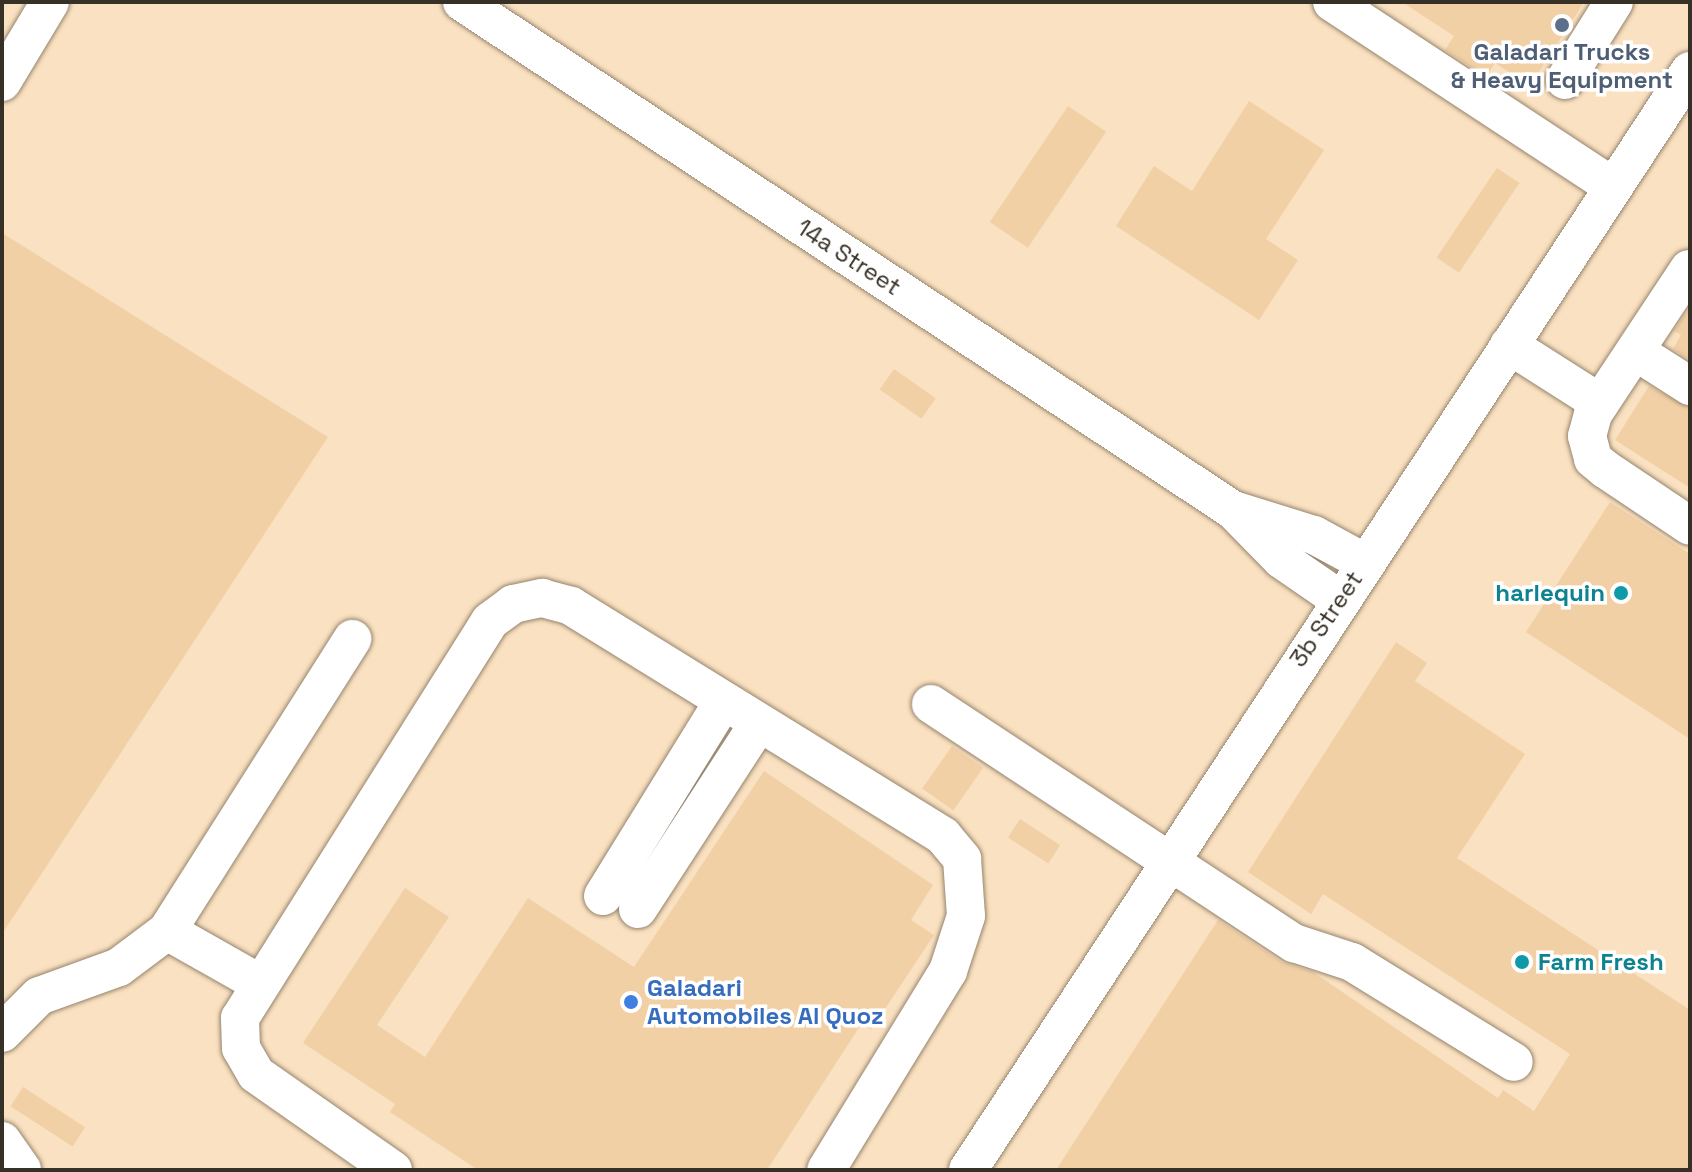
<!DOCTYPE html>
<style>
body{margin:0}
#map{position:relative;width:1692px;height:1172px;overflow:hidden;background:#ffefda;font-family:"Space Grotesk",sans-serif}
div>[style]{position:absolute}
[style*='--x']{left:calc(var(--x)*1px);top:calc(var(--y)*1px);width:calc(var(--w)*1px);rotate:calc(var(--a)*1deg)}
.built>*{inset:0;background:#fae1c1;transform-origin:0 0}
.building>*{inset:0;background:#f1d0a6;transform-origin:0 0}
.roads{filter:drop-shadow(0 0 2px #96846d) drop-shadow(0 0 2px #96846d)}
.minor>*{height:38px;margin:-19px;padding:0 19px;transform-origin:19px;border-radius:19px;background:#fff}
.dots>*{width:22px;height:22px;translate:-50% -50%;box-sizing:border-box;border:4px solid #fff;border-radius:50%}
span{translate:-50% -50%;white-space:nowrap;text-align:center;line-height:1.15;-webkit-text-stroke:7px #fff;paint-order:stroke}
.service-label{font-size:24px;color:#4e5e75;font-weight:700}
.street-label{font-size:24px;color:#373026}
.culture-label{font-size:24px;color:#0d838f;font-weight:700}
.right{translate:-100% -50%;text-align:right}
.left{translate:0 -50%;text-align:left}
.shop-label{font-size:24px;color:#366cbe;font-weight:700}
.frame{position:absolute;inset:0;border:4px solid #373026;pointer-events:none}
</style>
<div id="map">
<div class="built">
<i style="left:2px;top:2px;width:1688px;height:1168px"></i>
</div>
<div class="building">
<i style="clip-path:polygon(1402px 2px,1584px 2px,1530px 86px,1495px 63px,1486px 77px,1445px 50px,1454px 36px)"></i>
<i style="clip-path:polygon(1249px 101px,1324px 150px,1266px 239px,1298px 260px,1259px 320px,1116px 226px,1154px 166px,1192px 191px)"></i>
<i style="left:1068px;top:106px;width:46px;height:140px;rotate:34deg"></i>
<i style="left:1497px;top:168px;width:27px;height:108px;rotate:34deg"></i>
<i style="clip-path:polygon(2px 233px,328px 437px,2px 934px)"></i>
<i style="clip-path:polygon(1690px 307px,1690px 360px,1673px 349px,1681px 335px,1674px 331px)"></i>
<i style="left:894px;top:369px;width:51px;height:25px;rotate:35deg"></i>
<i style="clip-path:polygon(1649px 386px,1690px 408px,1690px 488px,1615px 440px)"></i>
<i style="clip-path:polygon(1610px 502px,1690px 554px,1690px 739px,1526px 632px)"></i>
<i style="clip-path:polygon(1396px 642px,1427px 663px,1415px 681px,1525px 754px,1457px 858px,1690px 1010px,1690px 1170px,1056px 1170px,1218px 920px,1282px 962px,1313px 972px,1498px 1098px,1503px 1090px,1534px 1111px,1570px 1054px,1323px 894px,1311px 914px,1248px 872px)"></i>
<i style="left:952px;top:746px;width:38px;height:52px;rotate:35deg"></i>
<i style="clip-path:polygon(764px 771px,933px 885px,911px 920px,934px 935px,871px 1030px,862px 1023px,767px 1170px,478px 1170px,390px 1112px,395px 1104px,303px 1043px,405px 888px,449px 917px,377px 1025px,425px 1057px,528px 898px,634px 967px)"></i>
<i style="left:1020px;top:819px;width:48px;height:22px;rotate:33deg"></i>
<i style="left:23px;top:1087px;width:74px;height:23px;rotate:33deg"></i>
</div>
<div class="roads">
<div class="minor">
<i style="--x:462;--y:2;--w:923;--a:33.38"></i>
<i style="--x:1233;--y:510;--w:69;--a:45.6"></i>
<i style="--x:1281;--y:559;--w:70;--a:34.6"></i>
<i style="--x:1332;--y:2;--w:337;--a:33.3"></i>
<i style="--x:1565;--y:80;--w:92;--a:-57.9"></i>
<i style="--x:2;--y:82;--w:93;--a:-59"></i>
<i style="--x:1689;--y:269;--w:174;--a:123.5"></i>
<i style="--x:1593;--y:414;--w:23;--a:105"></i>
<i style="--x:1587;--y:436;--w:24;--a:75"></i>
<i style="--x:1593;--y:459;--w:16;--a:40"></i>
<i style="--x:1605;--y:469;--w:102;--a:33.8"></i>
<i style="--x:1509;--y:345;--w:108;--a:32.5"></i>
<i style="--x:1635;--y:351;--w:65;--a:32.5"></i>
<i style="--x:1233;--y:510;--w:85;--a:17.2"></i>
<i style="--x:1314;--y:535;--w:57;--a:28.4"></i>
<i style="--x:931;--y:704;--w:435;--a:33.4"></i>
<i style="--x:1294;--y:943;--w:61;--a:18.1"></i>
<i style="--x:1352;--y:962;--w:190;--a:31.7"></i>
<i style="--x:603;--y:896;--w:228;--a:-58.3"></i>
<i style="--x:638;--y:909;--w:221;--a:-57"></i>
<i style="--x:167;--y:931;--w:106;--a:29.5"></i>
<i style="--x:2;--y:1033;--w:52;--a:-45"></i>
<i style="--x:39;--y:996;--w:85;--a:-19.9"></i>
<i style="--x:119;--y:967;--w:60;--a:-36.9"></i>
<i style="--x:167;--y:931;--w:346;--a:-57.6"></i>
<i style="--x:2;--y:1141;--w:35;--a:55"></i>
<i style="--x:393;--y:1170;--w:167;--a:-145"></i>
<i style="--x:256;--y:1074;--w:30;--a:-120"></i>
<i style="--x:241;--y:1048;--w:30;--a:-92"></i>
<i style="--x:240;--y:1018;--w:469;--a:-57.8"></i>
<i style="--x:490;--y:621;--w:29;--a:-36"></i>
<i style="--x:513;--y:604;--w:30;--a:-12"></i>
<i style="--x:542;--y:598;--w:30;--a:15"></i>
<i style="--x:571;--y:606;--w:437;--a:31.7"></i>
<i style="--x:943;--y:836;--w:30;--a:50"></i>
<i style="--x:962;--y:859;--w:57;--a:86"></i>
<i style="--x:966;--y:916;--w:58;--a:108.1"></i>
<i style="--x:948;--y:971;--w:233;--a:121.5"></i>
<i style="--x:968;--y:1170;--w:1315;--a:-56.7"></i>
</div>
</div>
<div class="dots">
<i style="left:1562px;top:25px;background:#5c6f8a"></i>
<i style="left:1621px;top:593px;background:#0f9aa8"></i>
<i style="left:1522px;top:962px;background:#0f9aa8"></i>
<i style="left:631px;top:1002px;background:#3f7fe0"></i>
</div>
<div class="service-label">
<span style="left:1562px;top:66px">Galadari Trucks<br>&amp; Heavy Equipment</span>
</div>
<div class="street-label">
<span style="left:849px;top:257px;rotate:33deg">14a Street</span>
<span style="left:1326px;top:619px;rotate:-56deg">3b Street</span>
</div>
<div class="culture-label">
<span class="right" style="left:1605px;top:593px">harlequin</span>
<span class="left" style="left:1538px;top:962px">Farm Fresh</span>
</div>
<div class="shop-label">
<span class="left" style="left:647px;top:1002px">Galadari<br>Automobiles Al Quoz</span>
</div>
<div class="frame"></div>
</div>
